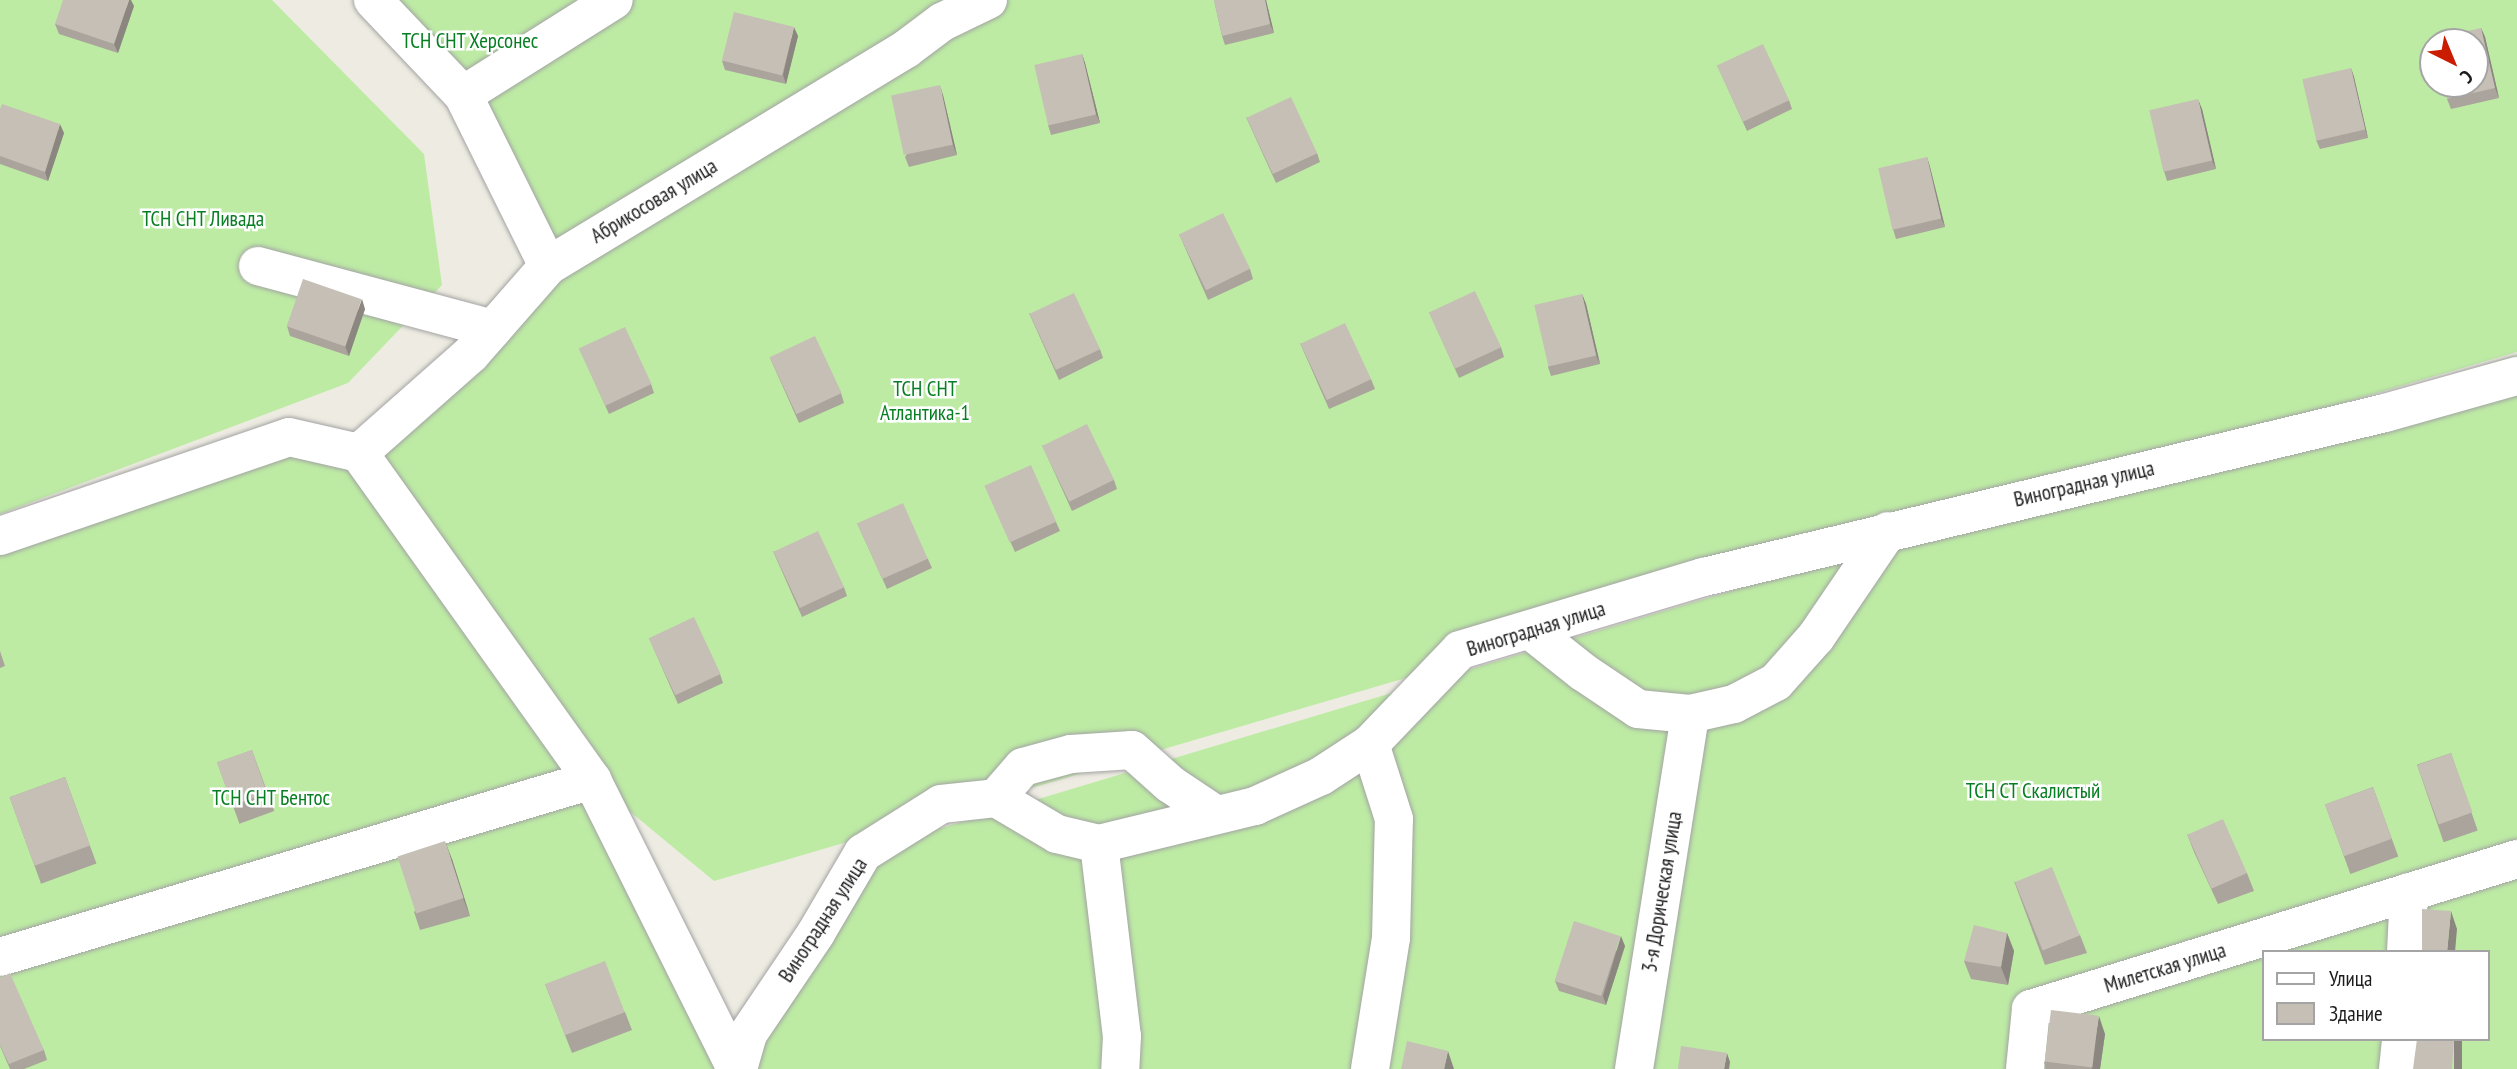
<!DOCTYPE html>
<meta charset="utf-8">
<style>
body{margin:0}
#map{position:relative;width:2517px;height:1069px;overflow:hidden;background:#eeece2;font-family:"PT Sans Narrow",sans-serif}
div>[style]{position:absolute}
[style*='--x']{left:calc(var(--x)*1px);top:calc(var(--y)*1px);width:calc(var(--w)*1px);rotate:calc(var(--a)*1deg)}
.grass>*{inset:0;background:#bdeba4}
.roads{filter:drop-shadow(0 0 2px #a3a3a3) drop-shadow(0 0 2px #a3a3a3)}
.minor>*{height:38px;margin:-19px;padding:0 19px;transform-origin:19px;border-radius:19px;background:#fff}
.wall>*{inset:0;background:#aaa49c;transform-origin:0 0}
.shaded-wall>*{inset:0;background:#8b867f;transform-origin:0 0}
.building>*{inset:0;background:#c6bfb5;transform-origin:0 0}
span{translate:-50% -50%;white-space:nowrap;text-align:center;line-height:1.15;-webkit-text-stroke:5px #fff;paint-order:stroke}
.park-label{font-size:21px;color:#067e21}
.street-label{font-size:21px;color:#1c1c1c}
.legend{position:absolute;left:2262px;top:950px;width:228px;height:91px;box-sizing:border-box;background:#fff;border:2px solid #a4a4a4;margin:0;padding:9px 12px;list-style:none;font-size:21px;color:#1c1c1c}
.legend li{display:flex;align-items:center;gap:14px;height:35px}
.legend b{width:35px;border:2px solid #a4a4a4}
.north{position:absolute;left:2419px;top:28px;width:70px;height:70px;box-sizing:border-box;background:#fff;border:2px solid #a4a4a4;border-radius:50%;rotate:137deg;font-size:19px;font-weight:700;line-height:28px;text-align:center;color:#1c1c1c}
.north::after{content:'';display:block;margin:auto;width:24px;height:32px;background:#c91c00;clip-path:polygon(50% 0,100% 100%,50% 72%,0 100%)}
</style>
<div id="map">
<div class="grass">
<i style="clip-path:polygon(0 0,272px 0,424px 154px,442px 285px,348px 383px,0 514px)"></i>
<i style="clip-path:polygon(evenodd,373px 0,2517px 0,2517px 352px,714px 881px,593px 781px,735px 1069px,0 1069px,0 541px,289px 437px,359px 452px,548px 266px,463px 95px,373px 0,2433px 42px,2475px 42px,2475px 84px,2433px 84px,2433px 42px)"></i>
<i style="clip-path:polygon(evenodd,2517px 355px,2517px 1069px,749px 1069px,885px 845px,2517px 355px,2263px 952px,2487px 952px,2487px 1039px,2263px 1039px,2263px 952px)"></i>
</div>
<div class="roads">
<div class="minor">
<i style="--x:373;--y:0;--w:131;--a:46.5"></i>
<i style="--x:258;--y:266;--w:243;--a:15"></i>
<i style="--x:548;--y:266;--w:191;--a:-116.4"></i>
<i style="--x:463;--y:95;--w:178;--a:-32.2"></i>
<i style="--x:359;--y:453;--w:149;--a:-41.5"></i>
<i style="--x:471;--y:354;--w:117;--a:-48.8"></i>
<i style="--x:548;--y:266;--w:419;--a:-31.2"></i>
<i style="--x:906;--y:49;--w:45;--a:-36.9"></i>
<i style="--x:942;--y:22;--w:51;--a:-25.6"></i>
<i style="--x:0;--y:536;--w:305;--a:-18.9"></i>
<i style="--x:289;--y:437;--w:72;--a:12.9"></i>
<i style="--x:359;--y:453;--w:402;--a:54.5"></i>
<i style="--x:592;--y:780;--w:323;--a:63.5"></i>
<i style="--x:1530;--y:630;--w:68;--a:38.4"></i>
<i style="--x:1583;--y:672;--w:66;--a:33.9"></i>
<i style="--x:1638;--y:709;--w:52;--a:5.5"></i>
<i style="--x:1690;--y:714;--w:45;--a:-12.8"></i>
<i style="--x:1734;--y:704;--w:47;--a:-27.6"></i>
<i style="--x:1776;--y:682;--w:60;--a:-48.4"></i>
<i style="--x:1816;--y:637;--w:128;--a:-55.8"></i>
<i style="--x:996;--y:798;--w:41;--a:-48.9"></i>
<i style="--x:1023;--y:767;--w:50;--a:-15.2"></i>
<i style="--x:1071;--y:754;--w:61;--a:-3.8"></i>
<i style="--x:1132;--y:750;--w:51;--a:41.8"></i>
<i style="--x:1170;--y:784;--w:54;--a:33.7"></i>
<i style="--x:1099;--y:844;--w:193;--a:83.2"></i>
<i style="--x:1122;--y:1036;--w:33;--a:93"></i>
<i style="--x:2406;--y:952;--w:60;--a:-87.1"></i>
<i style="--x:0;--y:957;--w:618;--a:-16.65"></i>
<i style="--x:738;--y:1069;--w:36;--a:-74"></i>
<i style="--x:748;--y:1034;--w:122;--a:-56"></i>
<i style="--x:816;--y:933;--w:93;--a:-59.6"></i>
<i style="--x:863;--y:853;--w:92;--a:-32.1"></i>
<i style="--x:941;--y:804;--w:55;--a:-6.2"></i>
<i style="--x:996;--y:798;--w:71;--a:30.5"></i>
<i style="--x:1057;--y:834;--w:43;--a:13.4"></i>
<i style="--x:1099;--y:844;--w:161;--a:-13.7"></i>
<i style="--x:1255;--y:806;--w:72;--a:-24.4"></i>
<i style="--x:1321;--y:776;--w:59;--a:-33.1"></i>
<i style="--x:1370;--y:744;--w:130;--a:-46.2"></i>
<i style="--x:1460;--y:650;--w:255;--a:-16.7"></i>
<i style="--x:1704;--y:577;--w:700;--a:-13.54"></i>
<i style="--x:2385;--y:413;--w:137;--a:-15.7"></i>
<i style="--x:1370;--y:1069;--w:133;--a:-80.9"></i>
<i style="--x:1391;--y:938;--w:119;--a:-88.6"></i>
<i style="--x:1394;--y:819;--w:79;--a:-107.7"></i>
<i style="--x:1634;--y:1069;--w:359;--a:-81"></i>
<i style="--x:2025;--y:1069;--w:60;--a:-84.3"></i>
<i style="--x:2031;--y:1009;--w:509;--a:-17.15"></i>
<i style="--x:2398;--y:1069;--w:30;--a:-84"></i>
</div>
</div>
<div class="wall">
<i style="clip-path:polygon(1214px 0,1266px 0,1274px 33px,1225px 45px,1222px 36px)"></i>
<i style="clip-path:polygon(134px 6px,118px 53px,59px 34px,55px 24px)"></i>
<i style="clip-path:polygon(2481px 28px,2485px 37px,2499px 98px,2451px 109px,2447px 99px)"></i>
<i style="clip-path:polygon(798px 36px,786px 84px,725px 70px,722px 61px)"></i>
<i style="clip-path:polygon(1082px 54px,1085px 63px,1100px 123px,1051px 135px,1048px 125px)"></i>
<i style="clip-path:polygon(1717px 65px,1789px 100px,1792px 109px,1747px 131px)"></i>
<i style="clip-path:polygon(2351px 68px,2354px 77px,2368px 138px,2320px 149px,2316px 140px)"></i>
<i style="clip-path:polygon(943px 95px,957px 155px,909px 167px,905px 157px)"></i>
<i style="clip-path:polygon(0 109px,64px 133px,48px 181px,0 164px)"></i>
<i style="clip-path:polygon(2202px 109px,2216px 169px,2167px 181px,2164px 171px)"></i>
<i style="clip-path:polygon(1246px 117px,1317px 153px,1320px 162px,1276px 183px)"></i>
<i style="clip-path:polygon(1927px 157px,1930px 167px,1945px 227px,1896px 239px,1893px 229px)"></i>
<i style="clip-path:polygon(1179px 234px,1250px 269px,1253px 279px,1208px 300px)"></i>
<i style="clip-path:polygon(1582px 294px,1586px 304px,1600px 364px,1551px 376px,1548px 367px)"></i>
<i style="clip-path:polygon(365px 309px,349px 356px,290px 336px,287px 326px)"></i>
<i style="clip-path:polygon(1429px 312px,1501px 347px,1504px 357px,1459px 378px)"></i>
<i style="clip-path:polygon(1029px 313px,1100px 349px,1103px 358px,1059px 380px)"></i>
<i style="clip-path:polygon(1300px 343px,1371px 379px,1375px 389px,1329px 409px)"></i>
<i style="clip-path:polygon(579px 348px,651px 384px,654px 393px,609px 414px)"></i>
<i style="clip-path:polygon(770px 358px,841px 393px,844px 403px,799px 423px)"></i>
<i style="clip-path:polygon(1042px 445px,1114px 480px,1117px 489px,1072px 511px)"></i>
<i style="clip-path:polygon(985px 486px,1056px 522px,1060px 531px,1015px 552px)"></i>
<i style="clip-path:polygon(857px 523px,928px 559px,932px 568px,887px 589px)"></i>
<i style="clip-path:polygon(773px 551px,844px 587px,847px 596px,802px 617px)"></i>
<i style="clip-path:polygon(649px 638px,720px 674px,723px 683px,678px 704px)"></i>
<i style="clip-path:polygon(0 651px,5px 666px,0 668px)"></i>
<i style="left:252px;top:750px;width:65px;height:37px;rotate:70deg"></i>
<i style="left:2451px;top:753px;width:82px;height:36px;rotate:71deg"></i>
<i style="left:65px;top:777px;width:92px;height:59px;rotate:70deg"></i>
<i style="left:2373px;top:787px;width:74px;height:51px;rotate:70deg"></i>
<i style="clip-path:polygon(2187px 834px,2247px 873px,2254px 891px,2218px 904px,2194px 852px)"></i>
<i style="clip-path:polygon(452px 859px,470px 916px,420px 930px,414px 912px)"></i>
<i style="clip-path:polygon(2014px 881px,2080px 935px,2087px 953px,2045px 965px)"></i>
<i style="clip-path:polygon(2007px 933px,2014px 951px,2008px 985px,1971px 979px,1964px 961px)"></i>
<i style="clip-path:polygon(1625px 946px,1606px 1005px,1559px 991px,1555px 981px)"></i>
<i style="clip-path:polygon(0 978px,44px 1050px,47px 1060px,24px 1069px,10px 1069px,0 1046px)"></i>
<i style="clip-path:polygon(545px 984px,625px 1012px,632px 1030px,572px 1053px)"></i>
<i style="clip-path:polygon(2105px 1034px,2100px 1069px,2046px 1069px,2044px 1062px)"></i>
</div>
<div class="shaded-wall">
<i style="clip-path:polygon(129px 0,131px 0,134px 6px,118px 53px,114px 44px)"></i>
<i style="clip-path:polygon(1265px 0,1266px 0,1274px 33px,1270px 24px)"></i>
<i style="clip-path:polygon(794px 27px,798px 36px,786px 84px,783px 75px)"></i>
<i style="clip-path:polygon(2481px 28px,2485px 37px,2499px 98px,2495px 88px)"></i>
<i style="clip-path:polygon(1082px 54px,1085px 63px,1100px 123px,1096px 114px)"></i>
<i style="clip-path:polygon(2351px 68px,2354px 77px,2368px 138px,2365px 129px)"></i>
<i style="clip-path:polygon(940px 85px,943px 95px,957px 155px,953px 145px)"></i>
<i style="clip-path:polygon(2198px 99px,2202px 109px,2216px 169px,2212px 160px)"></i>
<i style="clip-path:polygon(60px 124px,64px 133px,48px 181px,45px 172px)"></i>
<i style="clip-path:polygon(1927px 157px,1930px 167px,1945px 227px,1941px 218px)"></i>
<i style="clip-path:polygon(1582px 294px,1586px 304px,1600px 364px,1596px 355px)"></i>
<i style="clip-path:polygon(362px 299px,365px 309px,349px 356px,345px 346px)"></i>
<i style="clip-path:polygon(445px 841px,452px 859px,470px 916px,463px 898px)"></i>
<i style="clip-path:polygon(2451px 911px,2457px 929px,2455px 952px,2447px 952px)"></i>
<i style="clip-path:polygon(2007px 933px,2014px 951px,2008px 985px,2001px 967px)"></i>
<i style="clip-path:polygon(1621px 936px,1625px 946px,1606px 1005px,1603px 996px)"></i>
<i style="clip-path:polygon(2099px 1016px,2105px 1034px,2100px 1069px,2092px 1069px,2091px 1066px)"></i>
<i style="left:2454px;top:1039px;width:8px;height:30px"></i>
<i style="clip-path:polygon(1448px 1051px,1454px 1069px,1444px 1069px)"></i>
<i style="clip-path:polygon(1727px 1053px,1730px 1062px,1729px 1069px,1724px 1069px)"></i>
</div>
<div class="building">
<i style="clip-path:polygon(63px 0,129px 0,114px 44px,55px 24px)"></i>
<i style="clip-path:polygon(1214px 0,1265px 0,1270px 24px,1222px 36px)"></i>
<i style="left:734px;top:12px;width:62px;height:50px;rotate:14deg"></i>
<i style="clip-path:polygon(2481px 28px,2495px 88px,2447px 99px,2444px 84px,2475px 84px,2475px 42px,2434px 42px,2433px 39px)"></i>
<i style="left:1763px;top:44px;width:62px;height:51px;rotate:65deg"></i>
<i style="left:1082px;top:54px;width:62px;height:49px;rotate:77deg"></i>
<i style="left:2351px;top:68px;width:63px;height:50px;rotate:77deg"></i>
<i style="left:940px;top:85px;width:61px;height:50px;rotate:78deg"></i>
<i style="left:1291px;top:97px;width:62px;height:49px;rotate:65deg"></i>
<i style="left:2198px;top:99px;width:63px;height:50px;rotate:77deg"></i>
<i style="clip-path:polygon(2px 104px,60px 124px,45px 172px,0 156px,0 109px)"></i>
<i style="left:1927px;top:157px;width:63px;height:50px;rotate:77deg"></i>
<i style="left:1223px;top:213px;width:62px;height:49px;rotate:64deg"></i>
<i style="left:303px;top:279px;width:62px;height:50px;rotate:19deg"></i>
<i style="left:1475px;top:291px;width:62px;height:51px;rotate:65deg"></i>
<i style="left:1074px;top:293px;width:62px;height:49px;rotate:65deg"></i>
<i style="left:1582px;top:294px;width:63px;height:49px;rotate:77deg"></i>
<i style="left:1345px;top:323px;width:62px;height:49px;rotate:65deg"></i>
<i style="left:625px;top:327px;width:63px;height:51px;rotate:65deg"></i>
<i style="left:815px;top:336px;width:63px;height:50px;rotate:65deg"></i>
<i style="left:1087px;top:424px;width:62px;height:50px;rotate:64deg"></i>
<i style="left:1031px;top:465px;width:62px;height:51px;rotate:66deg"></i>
<i style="left:903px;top:503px;width:61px;height:50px;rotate:66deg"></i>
<i style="left:818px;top:531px;width:62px;height:49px;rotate:65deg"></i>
<i style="left:694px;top:617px;width:63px;height:50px;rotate:65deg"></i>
<i style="left:252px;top:750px;width:46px;height:37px;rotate:71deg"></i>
<i style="left:2451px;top:753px;width:63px;height:36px;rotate:70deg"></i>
<i style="left:65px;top:777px;width:73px;height:59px;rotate:70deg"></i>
<i style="left:2373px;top:787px;width:55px;height:51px;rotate:70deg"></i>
<i style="left:2223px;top:819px;width:59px;height:39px;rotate:66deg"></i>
<i style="left:445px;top:841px;width:60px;height:50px;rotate:72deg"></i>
<i style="left:2052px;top:867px;width:74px;height:40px;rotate:68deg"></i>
<i style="clip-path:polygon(2422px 909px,2451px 911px,2447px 952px,2422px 952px)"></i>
<i style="left:1574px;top:921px;width:49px;height:63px;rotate:18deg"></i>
<i style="clip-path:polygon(1974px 925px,2007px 933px,2001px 967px,1964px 961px)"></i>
<i style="left:605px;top:961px;width:55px;height:64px;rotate:69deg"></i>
<i style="clip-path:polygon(10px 973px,44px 1050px,9px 1064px,0 1045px,0 978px)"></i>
<i style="left:2051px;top:1010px;width:48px;height:52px;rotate:7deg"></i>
<i style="clip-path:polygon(2417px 1039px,2454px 1039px,2452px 1069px,2413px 1069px)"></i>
<i style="clip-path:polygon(1407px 1041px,1448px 1051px,1444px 1069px,1401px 1069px)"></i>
<i style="clip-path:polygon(1681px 1046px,1727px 1053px,1724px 1069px,1678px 1069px)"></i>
</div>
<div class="park-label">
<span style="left:470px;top:41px">ТСН СНТ Херсонес</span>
<span style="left:203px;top:219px">ТСН СНТ Ливада</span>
<span style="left:925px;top:401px">ТСН СНТ<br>Атлантика-1</span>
<span style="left:2033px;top:791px">ТСН СТ Скалистый</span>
<span style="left:271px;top:798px">ТСН СНТ Бентос</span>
</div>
<div class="street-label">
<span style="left:654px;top:201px;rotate:-31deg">Абрикосовая улица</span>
<span style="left:2084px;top:484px;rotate:-13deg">Виноградная улица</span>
<span style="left:1536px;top:629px;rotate:-17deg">Виноградная улица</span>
<span style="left:1662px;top:892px;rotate:-81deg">3-я Дорическая улица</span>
<span style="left:823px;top:920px;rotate:-57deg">Виноградная улица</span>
<span style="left:2165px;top:968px;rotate:-17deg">Милетская улица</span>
</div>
<ul class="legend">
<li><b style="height:9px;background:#fff"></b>Улица</li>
<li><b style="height:19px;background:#c6bfb5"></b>Здание</li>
</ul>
<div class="north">С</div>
</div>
